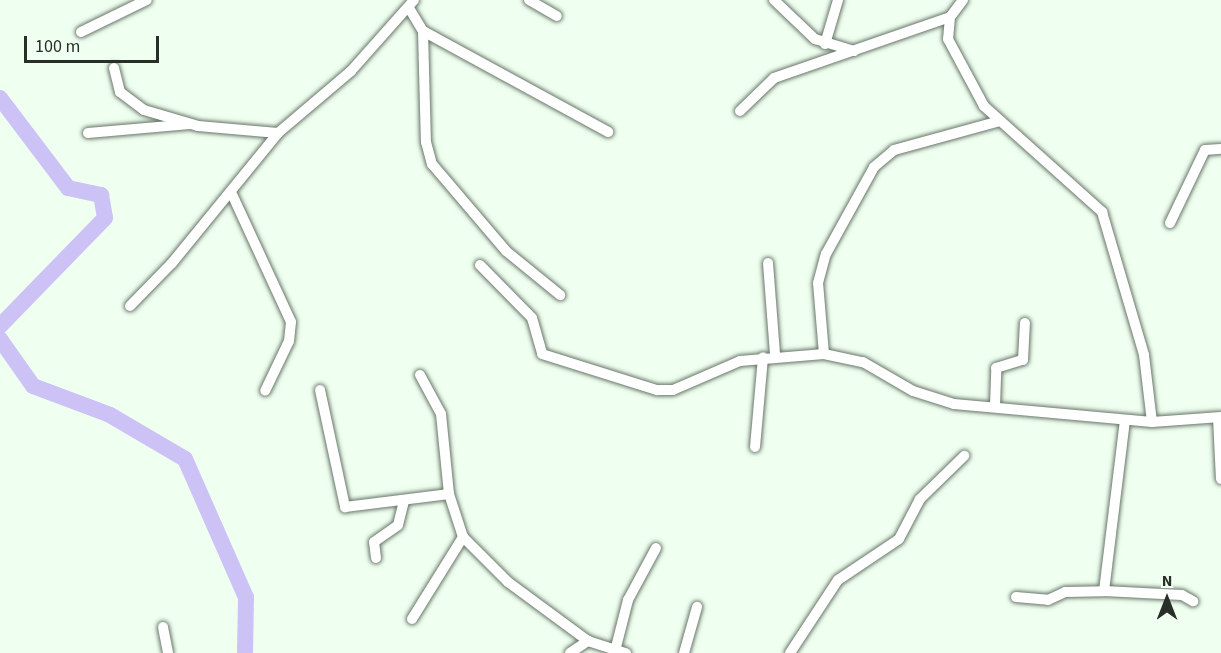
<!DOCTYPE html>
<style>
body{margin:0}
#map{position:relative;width:1221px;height:653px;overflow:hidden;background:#effff0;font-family:"Source Sans 3",sans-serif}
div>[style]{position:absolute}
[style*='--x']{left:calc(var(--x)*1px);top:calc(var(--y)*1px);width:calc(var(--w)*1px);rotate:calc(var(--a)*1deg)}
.river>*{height:16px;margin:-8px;padding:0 8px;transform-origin:8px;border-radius:8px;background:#cdc2f6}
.roads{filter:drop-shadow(0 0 2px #687669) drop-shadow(0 0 2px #687669)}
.minor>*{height:10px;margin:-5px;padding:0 5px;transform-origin:5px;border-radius:5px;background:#fff}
span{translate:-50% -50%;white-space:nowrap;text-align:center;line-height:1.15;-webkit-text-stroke:5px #effff0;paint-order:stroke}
.north{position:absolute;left:1137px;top:569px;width:60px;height:60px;-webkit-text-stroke:4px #effff0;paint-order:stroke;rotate:0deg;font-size:16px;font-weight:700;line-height:24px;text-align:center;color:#282e28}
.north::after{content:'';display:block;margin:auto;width:21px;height:27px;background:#282e28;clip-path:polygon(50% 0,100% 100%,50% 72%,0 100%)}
.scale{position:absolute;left:24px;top:36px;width:135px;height:27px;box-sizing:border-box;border:3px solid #282e28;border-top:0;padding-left:8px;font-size:18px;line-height:21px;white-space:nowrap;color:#282e28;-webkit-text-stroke:4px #effff0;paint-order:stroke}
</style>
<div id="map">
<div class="river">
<i style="--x:0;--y:98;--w:113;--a:52.9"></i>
<i style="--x:68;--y:188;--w:34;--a:12"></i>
<i style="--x:101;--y:195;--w:23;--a:80"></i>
<i style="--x:105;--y:218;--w:151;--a:134.2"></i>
<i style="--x:0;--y:339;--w:57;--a:54.9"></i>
<i style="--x:33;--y:386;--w:82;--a:20.6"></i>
<i style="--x:110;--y:415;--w:87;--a:30.4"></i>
<i style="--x:185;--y:459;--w:151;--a:66.2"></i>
<i style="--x:246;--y:597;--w:56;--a:91"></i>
</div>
<div class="roads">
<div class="minor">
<i style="--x:529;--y:0;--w:32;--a:30"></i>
<i style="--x:774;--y:0;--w:57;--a:43.6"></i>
<i style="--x:815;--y:39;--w:41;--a:17.1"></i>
<i style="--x:963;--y:0;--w:21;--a:127"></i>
<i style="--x:950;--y:17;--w:22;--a:95"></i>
<i style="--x:948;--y:39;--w:76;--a:61.8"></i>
<i style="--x:984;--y:106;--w:159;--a:41.9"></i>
<i style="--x:1102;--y:212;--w:149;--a:73.6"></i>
<i style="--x:1144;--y:355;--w:67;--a:83.2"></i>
<i style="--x:409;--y:8;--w:27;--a:59"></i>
<i style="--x:423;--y:31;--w:111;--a:88.5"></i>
<i style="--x:426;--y:142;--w:23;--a:75"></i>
<i style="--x:432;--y:164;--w:114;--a:49.6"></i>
<i style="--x:506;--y:251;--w:70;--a:39.2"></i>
<i style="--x:423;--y:31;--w:211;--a:28.6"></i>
<i style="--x:81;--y:32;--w:73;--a:-25.9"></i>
<i style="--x:825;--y:44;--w:46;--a:-73.5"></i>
<i style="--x:114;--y:68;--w:25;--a:76"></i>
<i style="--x:120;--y:92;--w:30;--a:37"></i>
<i style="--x:144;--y:110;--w:56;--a:16.5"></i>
<i style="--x:198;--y:126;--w:80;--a:5"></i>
<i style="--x:278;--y:133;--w:96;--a:-40.3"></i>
<i style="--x:351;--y:71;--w:95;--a:-48.4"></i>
<i style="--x:740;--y:111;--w:47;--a:-44.1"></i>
<i style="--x:774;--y:78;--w:186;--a:-19.1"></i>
<i style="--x:88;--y:133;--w:102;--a:-5"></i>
<i style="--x:231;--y:192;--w:143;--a:65.2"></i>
<i style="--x:291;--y:322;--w:19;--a:96"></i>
<i style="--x:289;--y:341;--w:55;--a:115.6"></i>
<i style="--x:1170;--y:223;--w:81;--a:-64.4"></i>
<i style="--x:1205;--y:150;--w:16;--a:-4"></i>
<i style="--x:768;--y:263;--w:92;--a:85.6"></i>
<i style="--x:480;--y:265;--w:74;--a:45.5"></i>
<i style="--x:532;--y:318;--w:37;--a:74"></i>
<i style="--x:542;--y:354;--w:121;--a:17.4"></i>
<i style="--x:657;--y:390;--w:16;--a:0"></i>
<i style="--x:673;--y:390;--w:73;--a:-23.4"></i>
<i style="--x:740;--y:361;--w:84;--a:-4.8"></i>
<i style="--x:824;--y:354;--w:40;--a:12"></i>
<i style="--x:863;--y:362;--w:58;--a:30.1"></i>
<i style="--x:913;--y:391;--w:43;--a:17.6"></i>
<i style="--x:954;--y:404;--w:199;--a:5.2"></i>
<i style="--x:1152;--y:422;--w:69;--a:-4.1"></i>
<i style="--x:130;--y:306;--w:60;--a:-45.7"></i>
<i style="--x:172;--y:263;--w:168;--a:-50.8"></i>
<i style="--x:824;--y:354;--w:71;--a:-94.8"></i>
<i style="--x:818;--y:283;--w:30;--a:-75"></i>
<i style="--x:826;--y:254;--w:99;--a:-61.1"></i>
<i style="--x:874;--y:167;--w:26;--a:-40"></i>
<i style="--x:894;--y:150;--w:110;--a:-15.3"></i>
<i style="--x:420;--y:375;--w:44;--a:61.7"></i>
<i style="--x:441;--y:414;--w:80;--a:84.3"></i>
<i style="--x:449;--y:494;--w:45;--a:72"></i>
<i style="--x:463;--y:537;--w:64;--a:45"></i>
<i style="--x:508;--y:582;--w:99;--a:36.4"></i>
<i style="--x:588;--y:641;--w:40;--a:18"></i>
<i style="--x:320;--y:390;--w:120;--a:77.9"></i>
<i style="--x:345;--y:507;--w:105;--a:-7.1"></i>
<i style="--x:995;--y:406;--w:38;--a:-88"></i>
<i style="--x:996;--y:368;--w:28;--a:-17"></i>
<i style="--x:1023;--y:360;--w:37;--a:-87"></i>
<i style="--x:1218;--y:418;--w:61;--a:87.2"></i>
<i style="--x:755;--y:447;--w:90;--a:-84.9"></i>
<i style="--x:376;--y:558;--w:16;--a:-97"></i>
<i style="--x:374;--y:542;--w:29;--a:-35"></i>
<i style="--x:398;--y:525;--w:25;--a:-76"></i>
<i style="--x:1104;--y:591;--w:171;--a:-83"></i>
<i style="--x:1016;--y:597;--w:32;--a:5"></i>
<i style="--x:1048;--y:600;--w:19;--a:-25"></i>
<i style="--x:1065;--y:592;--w:39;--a:-1"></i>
<i style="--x:1104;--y:591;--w:78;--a:2.9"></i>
<i style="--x:1182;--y:595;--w:13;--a:29"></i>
<i style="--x:412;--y:619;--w:97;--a:-58.1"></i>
<i style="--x:163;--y:627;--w:26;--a:79"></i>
<i style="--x:615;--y:651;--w:53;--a:-75.7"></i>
<i style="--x:628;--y:600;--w:59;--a:-61.7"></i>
<i style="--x:570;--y:653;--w:22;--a:-34"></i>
<i style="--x:684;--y:653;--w:48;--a:-74.2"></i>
<i style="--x:790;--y:653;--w:87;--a:-56.7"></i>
<i style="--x:838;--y:580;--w:73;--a:-33.9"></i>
<i style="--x:899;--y:539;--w:45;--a:-62.3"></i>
<i style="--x:920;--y:499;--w:62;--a:-44.3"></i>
</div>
</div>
<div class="north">N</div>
<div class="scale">100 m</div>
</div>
